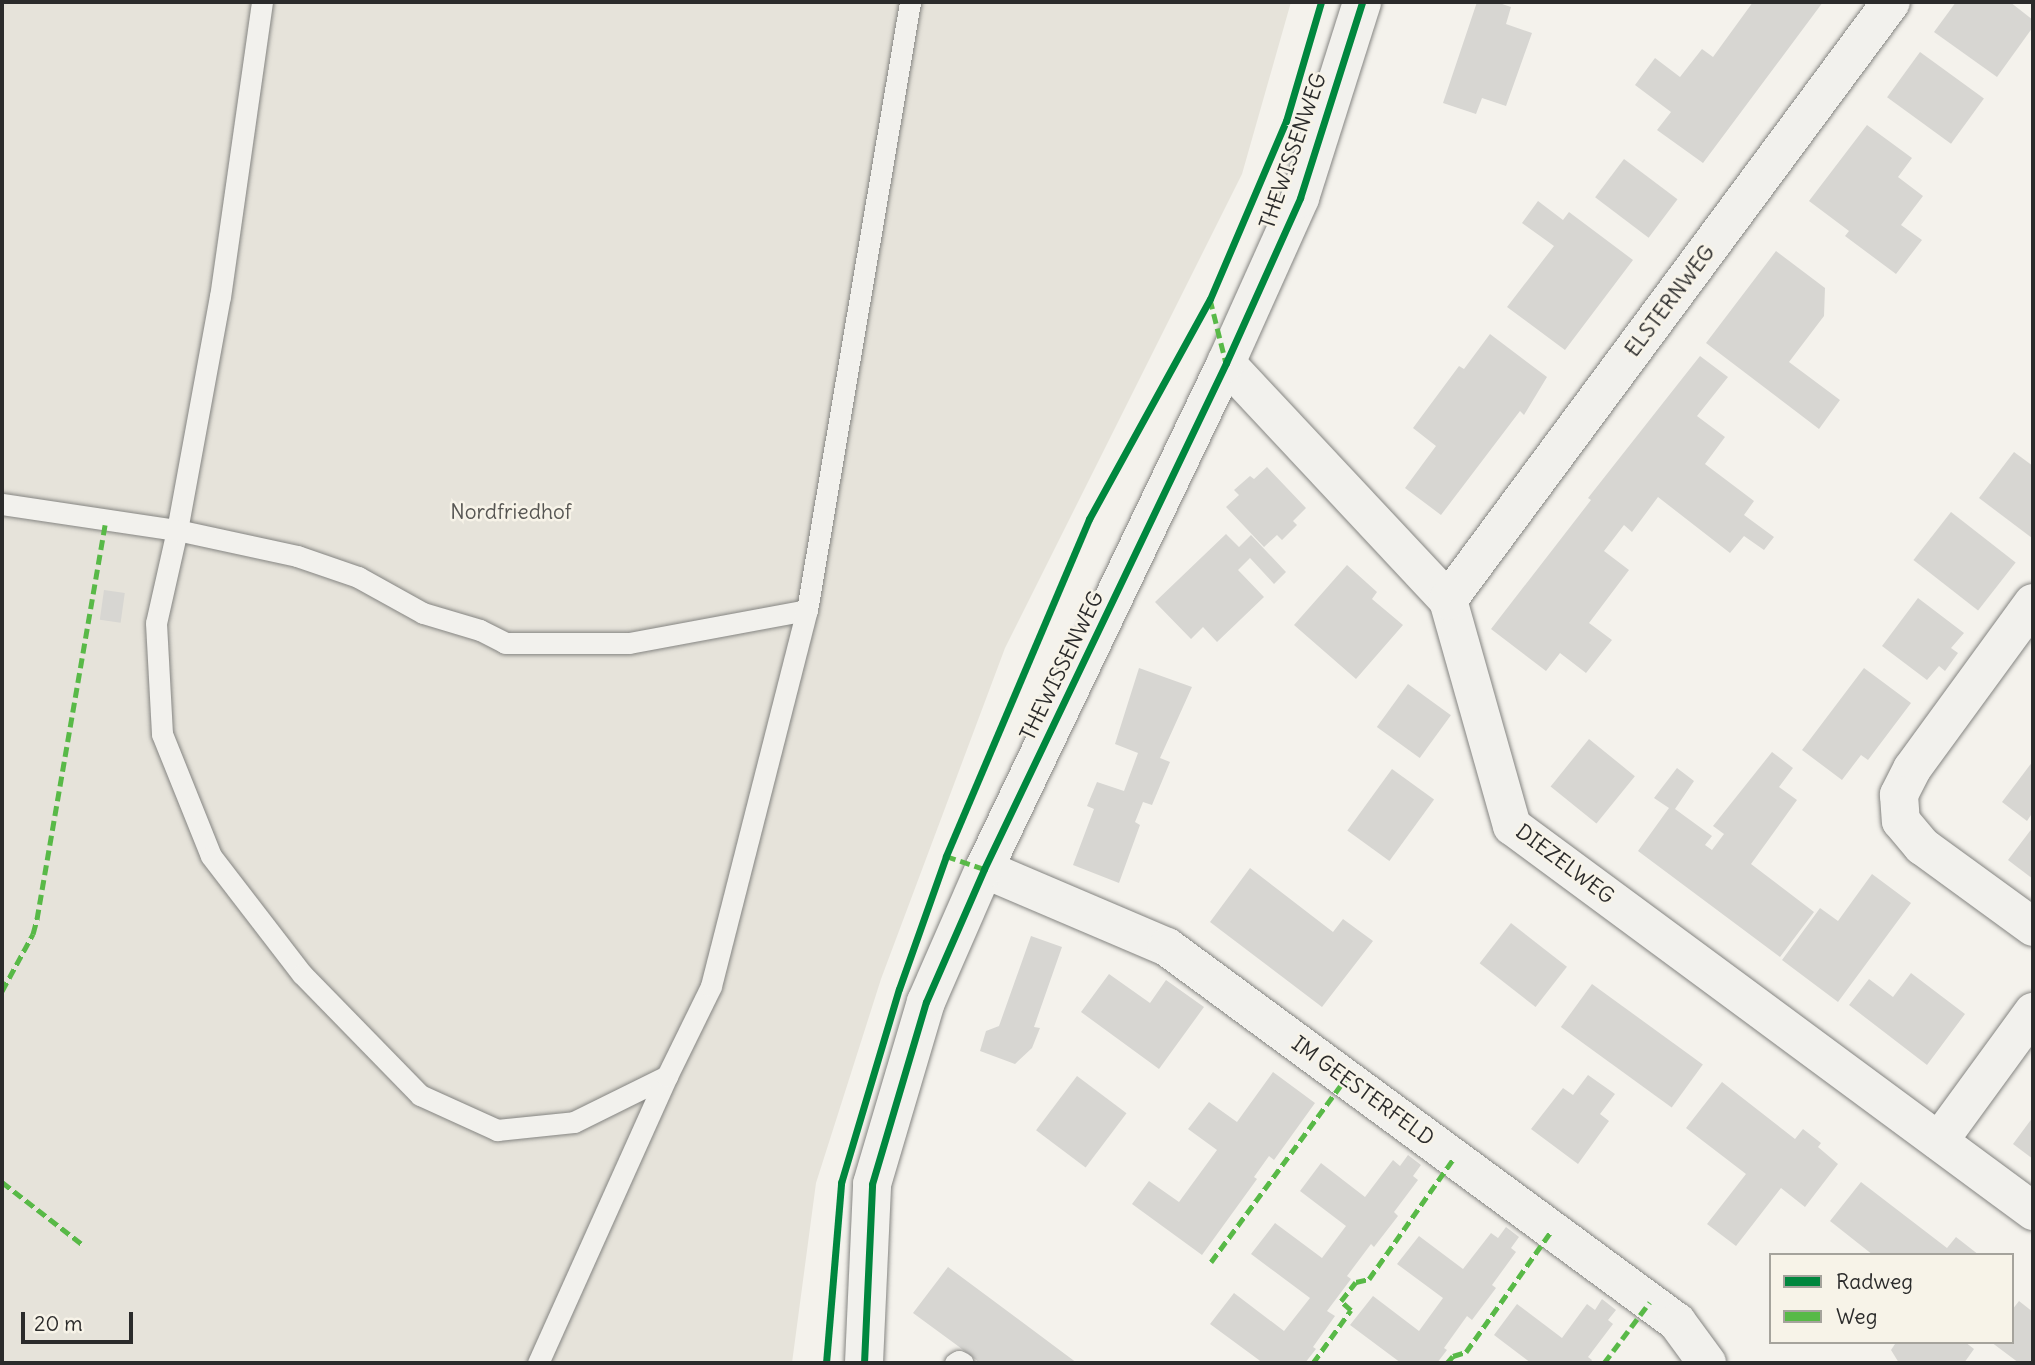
<!DOCTYPE html>
<style>
body{margin:0}
#map{position:relative;width:2035px;height:1365px;overflow:hidden;background:#f4f2ec;font-family:Delius,sans-serif}
div>[style]{position:absolute}
[style*='--x']{left:calc(var(--x)*1px);top:calc(var(--y)*1px);width:calc(var(--w)*1px);rotate:calc(var(--a)*1deg)}
.green>*{inset:0;background:#e6e3da}
.building>*{inset:0;background:#d7d6d2;transform-origin:0 0}
.roads{filter:drop-shadow(0 0 2px #858582) drop-shadow(0 0 2px #858582)}
.service>*{height:21px;margin:-10.5px;padding:0 10.5px;transform-origin:10.5px;border-radius:10.5px;background:#f2f1ed}
.minor>*{height:38px;margin:-19px;padding:0 19px;transform-origin:19px;border-radius:19px;background:#f2f1ed}
.tertiary>*{height:38px;margin:-19px;padding:0 19px;transform-origin:19px;border-radius:19px;background:#f2f1ed}
.quiet>*{height:5px;margin-top:-2.5px;transform-origin:0;background:repeating-linear-gradient(90deg,#58b947 0 10px,transparent 0 15px)}
.cycleway>*{height:7px;margin:-3.5px;padding:0 3.5px;transform-origin:3.5px;border-radius:3.5px;background:#00873e}
span{translate:-50% -50%;white-space:nowrap;text-align:center;line-height:1.15;-webkit-text-stroke:5px #f7f3e8;paint-order:stroke}
.street-label{font-size:21px;color:#2b2b2b}
.park-label{font-size:21px;color:#575653}
.frame{position:absolute;inset:0;border:4px solid #2b2b2b;pointer-events:none}
.legend{position:absolute;left:1769px;top:1253px;width:245px;height:91px;box-sizing:border-box;background:#f7f3e8;border:2px solid #a5a39c;margin:0;padding:9px 12px;list-style:none;font-size:21px;color:#2b2b2b}
.legend li{display:flex;align-items:center;gap:14px;height:35px}
.legend b{width:35px;border:2px solid #a5a39c}
.scale{position:absolute;left:21px;top:1312px;width:112px;height:32px;box-sizing:border-box;border:4px solid #2b2b2b;border-top:0;padding-left:9px;font-size:21px;line-height:24px;white-space:nowrap;color:#2b2b2b;-webkit-text-stroke:5px #f7f3e8;paint-order:stroke}
</style>
<div id="map">
<div class="green">
<i style="clip-path:polygon(2px 2px,1291px 2px,1242px 174px,1005px 648px,881px 979px,816px 1183px,792px 1363px,2px 1363px)"></i>
</div>
<div class="building">
<i style="clip-path:polygon(1477px 2px,1496px 2px,1511px 7px,1506px 24px,1532px 33px,1506px 106px,1482px 98px,1476px 114px,1443px 103px)"></i>
<i style="clip-path:polygon(1753px 2px,1823px 2px,1703px 163px,1657px 130px,1671px 112px,1635px 85px,1655px 58px,1680px 77px,1702px 49px,1713px 57px)"></i>
<i style="clip-path:polygon(1956px 2px,2010px 2px,2033px 20px,2033px 27px,1997px 77px,1934px 32px)"></i>
<i style="left:1920px;top:52px;width:79px;height:56px;rotate:36deg"></i>
<i style="clip-path:polygon(1867px 125px,1912px 158px,1898px 177px,1923px 196px,1901px 225px,1922px 240px,1896px 274px,1845px 236px,1849px 231px,1809px 201px)"></i>
<i style="left:1624px;top:159px;width:67px;height:48px;rotate:37deg"></i>
<i style="clip-path:polygon(1538px 201px,1563px 220px,1569px 212px,1633px 260px,1565px 350px,1507px 307px,1554px 246px,1522px 223px)"></i>
<i style="clip-path:polygon(1776px 251px,1825px 288px,1824px 316px,1789px 362px,1840px 400px,1819px 429px,1706px 343px)"></i>
<i style="clip-path:polygon(1490px 334px,1547px 377px,1524px 415px,1520px 411px,1441px 515px,1405px 488px,1436px 446px,1413px 428px,1459px 366px,1464px 369px)"></i>
<i style="clip-path:polygon(1700px 356px,1728px 377px,1697px 416px,1725px 437px,1705px 464px,1754px 501px,1744px 515px,1774px 537px,1764px 550px,1744px 536px,1730px 553px,1658px 497px,1632px 532px,1624px 525px,1604px 551px,1629px 570px,1589px 623px,1612px 640px,1586px 673px,1560px 653px,1546px 671px,1491px 629px,1591px 500px,1588px 498px)"></i>
<i style="clip-path:polygon(2014px 452px,2033px 466px,2032px 538px,1979px 498px)"></i>
<i style="clip-path:polygon(1267px 467px,1306px 508px,1293px 521px,1297px 525px,1282px 540px,1277px 535px,1264px 547px,1226px 507px,1239px 495px,1234px 490px,1250px 476px,1254px 479px)"></i>
<i style="left:1951px;top:512px;width:82px;height:61px;rotate:38deg"></i>
<i style="clip-path:polygon(1226px 534px,1239px 547px,1251px 535px,1286px 572px,1274px 584px,1250px 558px,1238px 570px,1264px 597px,1217px 642px,1203px 627px,1191px 639px,1155px 602px)"></i>
<i style="clip-path:polygon(1347px 565px,1377px 592px,1372px 599px,1403px 625px,1356px 679px,1294px 625px)"></i>
<i style="left:104px;top:590px;width:21px;height:30px;rotate:8deg"></i>
<i style="clip-path:polygon(1918px 598px,1964px 633px,1951px 648px,1958px 653px,1945px 671px,1939px 666px,1927px 680px,1882px 646px)"></i>
<i style="clip-path:polygon(1139px 668px,1192px 687px,1160px 758px,1170px 762px,1152px 805px,1143px 802px,1135px 822px,1140px 825px,1119px 883px,1073px 865px,1094px 809px,1087px 806px,1097px 782px,1124px 791px,1138px 753px,1115px 744px)"></i>
<i style="clip-path:polygon(1864px 668px,1911px 703px,1868px 760px,1861px 755px,1842px 780px,1802px 750px)"></i>
<i style="left:1408px;top:684px;width:53px;height:53px;rotate:36deg"></i>
<i style="left:1589px;top:739px;width:59px;height:61px;rotate:39deg"></i>
<i style="clip-path:polygon(1772px 752px,1793px 768px,1779px 787px,1797px 800px,1751px 864px,1814px 912px,1780px 957px,1638px 851px,1669px 808px,1654px 798px,1677px 768px,1694px 781px,1675px 809px,1712px 836px,1705px 845px,1712px 850px,1724px 834px,1713px 826px)"></i>
<i style="clip-path:polygon(2033px 761px,2033px 812px,2027px 821px,2002px 802px)"></i>
<i style="left:1392px;top:769px;width:52px;height:76px;rotate:36deg"></i>
<i style="clip-path:polygon(2033px 827px,2033px 879px,2008px 860px)"></i>
<i style="clip-path:polygon(1250px 868px,1333px 932px,1343px 919px,1373px 941px,1322px 1007px,1210px 922px)"></i>
<i style="clip-path:polygon(1872px 874px,1911px 903px,1838px 1002px,1782px 960px,1820px 908px,1838px 921px)"></i>
<i style="left:1511px;top:923px;width:71px;height:51px;rotate:38deg"></i>
<i style="clip-path:polygon(1031px 936px,1062px 947px,1034px 1027px,1040px 1028px,1032px 1048px,1015px 1064px,980px 1051px,986px 1031px,999px 1026px)"></i>
<i style="clip-path:polygon(1911px 973px,1965px 1014px,1927px 1065px,1849px 1005px,1869px 979px,1893px 997px)"></i>
<i style="clip-path:polygon(1109px 974px,1150px 1003px,1166px 980px,1204px 1007px,1159px 1069px,1081px 1012px)"></i>
<i style="left:1592px;top:984px;width:137px;height:53px;rotate:36deg"></i>
<i style="clip-path:polygon(1273px 1072px,1315px 1103px,1274px 1160px,1269px 1156px,1254px 1177px,1257px 1179px,1202px 1255px,1132px 1204px,1149px 1181px,1179px 1202px,1217px 1150px,1188px 1129px,1209px 1102px,1237px 1122px)"></i>
<i style="clip-path:polygon(1588px 1075px,1615px 1094px,1600px 1114px,1609px 1121px,1578px 1164px,1531px 1129px,1563px 1088px,1573px 1095px)"></i>
<i style="left:1077px;top:1076px;width:62px;height:68px;rotate:37deg"></i>
<i style="clip-path:polygon(1722px 1082px,1795px 1139px,1803px 1129px,1821px 1143px,1818px 1147px,1838px 1164px,1805px 1207px,1781px 1188px,1736px 1246px,1707px 1224px,1746px 1174px,1686px 1128px)"></i>
<i style="clip-path:polygon(2033px 1117px,2033px 1159px,2013px 1144px)"></i>
<i style="clip-path:polygon(1408px 1155px,1421px 1165px,1413px 1176px,1418px 1180px,1394px 1212px,1398px 1216px,1374px 1247px,1371px 1244px,1347px 1276px,1351px 1279px,1327px 1311px,1335px 1316px,1313px 1347px,1316px 1349px,1305px 1363px,1263px 1363px,1210px 1324px,1234px 1293px,1284px 1331px,1310px 1298px,1251px 1254px,1275px 1223px,1322px 1258px,1346px 1226px,1300px 1191px,1321px 1163px,1365px 1197px,1393px 1160px,1400px 1166px)"></i>
<i style="clip-path:polygon(1861px 1182px,1947px 1248px,1956px 1237px,1979px 1255px,1873px 1255px,1830px 1221px)"></i>
<i style="clip-path:polygon(1506px 1227px,1519px 1237px,1511px 1248px,1516px 1252px,1492px 1285px,1496px 1288px,1472px 1320px,1467px 1316px,1444px 1348px,1447px 1350px,1437px 1363px,1401px 1363px,1350px 1325px,1373px 1296px,1419px 1331px,1443px 1298px,1397px 1264px,1419px 1236px,1463px 1269px,1491px 1233px,1498px 1238px)"></i>
<i style="clip-path:polygon(948px 1267px,1077px 1363px,980px 1363px,958px 1346px,913px 1313px)"></i>
<i style="clip-path:polygon(1602px 1299px,1616px 1310px,1608px 1320px,1613px 1324px,1588px 1357px,1592px 1360px,1590px 1363px,1531px 1363px,1494px 1335px,1517px 1304px,1562px 1338px,1587px 1304px,1595px 1310px)"></i>
<i style="clip-path:polygon(2019px 1301px,2033px 1312px,2033px 1363px,2019px 1363px,1991px 1342px,2012px 1342px,2012px 1310px)"></i>
<i style="clip-path:polygon(1893px 1342px,1965px 1342px,1974px 1349px,1964px 1363px,1899px 1363px,1891px 1350px,1895px 1344px)"></i>
</div>
<div class="roads">
<div class="service">
<i style="--x:262;--y:2;--w:297;--a:98.1"></i>
<i style="--x:220;--y:296;--w:238;--a:100.4"></i>
<i style="--x:177;--y:530;--w:95;--a:102.7"></i>
<i style="--x:156;--y:623;--w:111;--a:86.9"></i>
<i style="--x:162;--y:734;--w:131;--a:68.1"></i>
<i style="--x:211;--y:856;--w:149;--a:52.4"></i>
<i style="--x:302;--y:974;--w:169;--a:45.7"></i>
<i style="--x:420;--y:1095;--w:85;--a:24.4"></i>
<i style="--x:497;--y:1130;--w:77;--a:-5.9"></i>
<i style="--x:574;--y:1122;--w:104;--a:-26.3"></i>
<i style="--x:667;--y:1076;--w:315;--a:114.2"></i>
<i style="--x:2;--y:504;--w:177;--a:8.5"></i>
<i style="--x:177;--y:530;--w:123;--a:12.2"></i>
<i style="--x:297;--y:556;--w:65;--a:19"></i>
<i style="--x:358;--y:577;--w:74;--a:29"></i>
<i style="--x:423;--y:613;--w:59;--a:16.6"></i>
<i style="--x:480;--y:630;--w:28;--a:27"></i>
<i style="--x:505;--y:643;--w:124;--a:0"></i>
<i style="--x:629;--y:643;--w:181;--a:-10.5"></i>
<i style="--x:807;--y:610;--w:617;--a:-80.38"></i>
<i style="--x:667;--y:1076;--w:100;--a:-63.9"></i>
<i style="--x:711;--y:986;--w:388;--a:-75.7"></i>
<i style="--x:955;--y:1363;--w:4;--a:-27"></i>
<i style="--x:959;--y:1361;--w:4;--a:27"></i>
</div>
<div class="minor">
<i style="--x:1226;--y:363;--w:325;--a:46.9"></i>
<i style="--x:1448;--y:600;--w:235;--a:74.2"></i>
<i style="--x:1512;--y:826;--w:648;--a:36.46"></i>
<i style="--x:1448;--y:600;--w:744;--a:-53.47"></i>
<i style="--x:2033;--y:603;--w:205;--a:126.1"></i>
<i style="--x:1912;--y:769;--w:29;--a:117"></i>
<i style="--x:1899;--y:795;--w:26;--a:86"></i>
<i style="--x:1901;--y:821;--w:33;--a:50"></i>
<i style="--x:1922;--y:846;--w:137;--a:36.1"></i>
<i style="--x:984;--y:869;--w:199;--a:23.1"></i>
<i style="--x:1167;--y:947;--w:633;--a:36.33"></i>
<i style="--x:1677;--y:1322;--w:51;--a:53.8"></i>
<i style="--x:1939;--y:1141;--w:160;--a:-53.9"></i>
</div>
<div class="tertiary">
<i style="--x:864;--y:1363;--w:179;--a:-87.4"></i>
<i style="--x:872;--y:1184;--w:190;--a:-73.5"></i>
<i style="--x:926;--y:1002;--w:145;--a:-66.4"></i>
<i style="--x:984;--y:869;--w:561;--a:-64.44"></i>
<i style="--x:1226;--y:363;--w:181;--a:-65.8"></i>
<i style="--x:1300;--y:198;--w:206;--a:-72.4"></i>
</div>
</div>
<div class="quiet">
<i style="--x:1210;--y:299;--w:66;--a:76"></i>
<i style="--x:946;--y:856;--w:40;--a:18.9"></i>
<i style="--x:2;--y:991;--w:65;--a:-61.5"></i>
<i style="--x:33;--y:934;--w:16;--a:-75"></i>
<i style="--x:37;--y:919;--w:405;--a:-80.2"></i>
<i style="--x:2;--y:1182;--w:101;--a:37.8"></i>
<i style="--x:1211;--y:1262;--w:228;--a:-53.7"></i>
<i style="--x:1313;--y:1363;--w:65;--a:-54.4"></i>
<i style="--x:1351;--y:1310;--w:13;--a:-138"></i>
<i style="--x:1341;--y:1301;--w:24;--a:-52"></i>
<i style="--x:1356;--y:1282;--w:13;--a:-13"></i>
<i style="--x:1369;--y:1279;--w:148;--a:-54.9"></i>
<i style="--x:1447;--y:1363;--w:9;--a:-49"></i>
<i style="--x:1453;--y:1356;--w:14;--a:-17"></i>
<i style="--x:1466;--y:1352;--w:149;--a:-54.8"></i>
<i style="--x:1604;--y:1363;--w:76;--a:-53"></i>
</div>
<div class="cycleway">
<i style="--x:826;--y:1363;--w:181;--a:-85.2"></i>
<i style="--x:841;--y:1183;--w:202;--a:-73.4"></i>
<i style="--x:899;--y:989;--w:141;--a:-70.5"></i>
<i style="--x:946;--y:856;--w:366;--a:-67"></i>
<i style="--x:1089;--y:519;--w:251;--a:-61.2"></i>
<i style="--x:1210;--y:299;--w:194;--a:-66.9"></i>
<i style="--x:1286;--y:121;--w:124;--a:-73.6"></i>
<i style="--x:864;--y:1363;--w:179;--a:-87.4"></i>
<i style="--x:872;--y:1184;--w:190;--a:-73.5"></i>
<i style="--x:926;--y:1002;--w:145;--a:-66.4"></i>
<i style="--x:984;--y:869;--w:561;--a:-64.44"></i>
<i style="--x:1226;--y:363;--w:181;--a:-65.8"></i>
<i style="--x:1300;--y:198;--w:206;--a:-72.4"></i>
</div>
<div class="street-label">
<span style="left:1293px;top:151px;rotate:-71deg">THEWISSENWEG</span>
<span style="left:1670px;top:301px;rotate:-53deg">ELSTERNWEG</span>
<span style="left:1062px;top:666px;rotate:-64deg">THEWISSENWEG</span>
<span style="left:1565px;top:864px;rotate:37deg">DIEZELWEG</span>
<span style="left:1363px;top:1091px;rotate:36deg">IM GEESTERFELD</span>
</div>
<div class="park-label">
<span style="left:511px;top:512px">Nordfriedhof</span>
</div>
<div class="frame"></div>
<ul class="legend">
<li><b style="height:9px;background:#00873e"></b>Radweg</li>
<li><b style="height:9px;background:#58b947"></b>Weg</li>
</ul>
<div class="scale">20 m</div>
</div>
